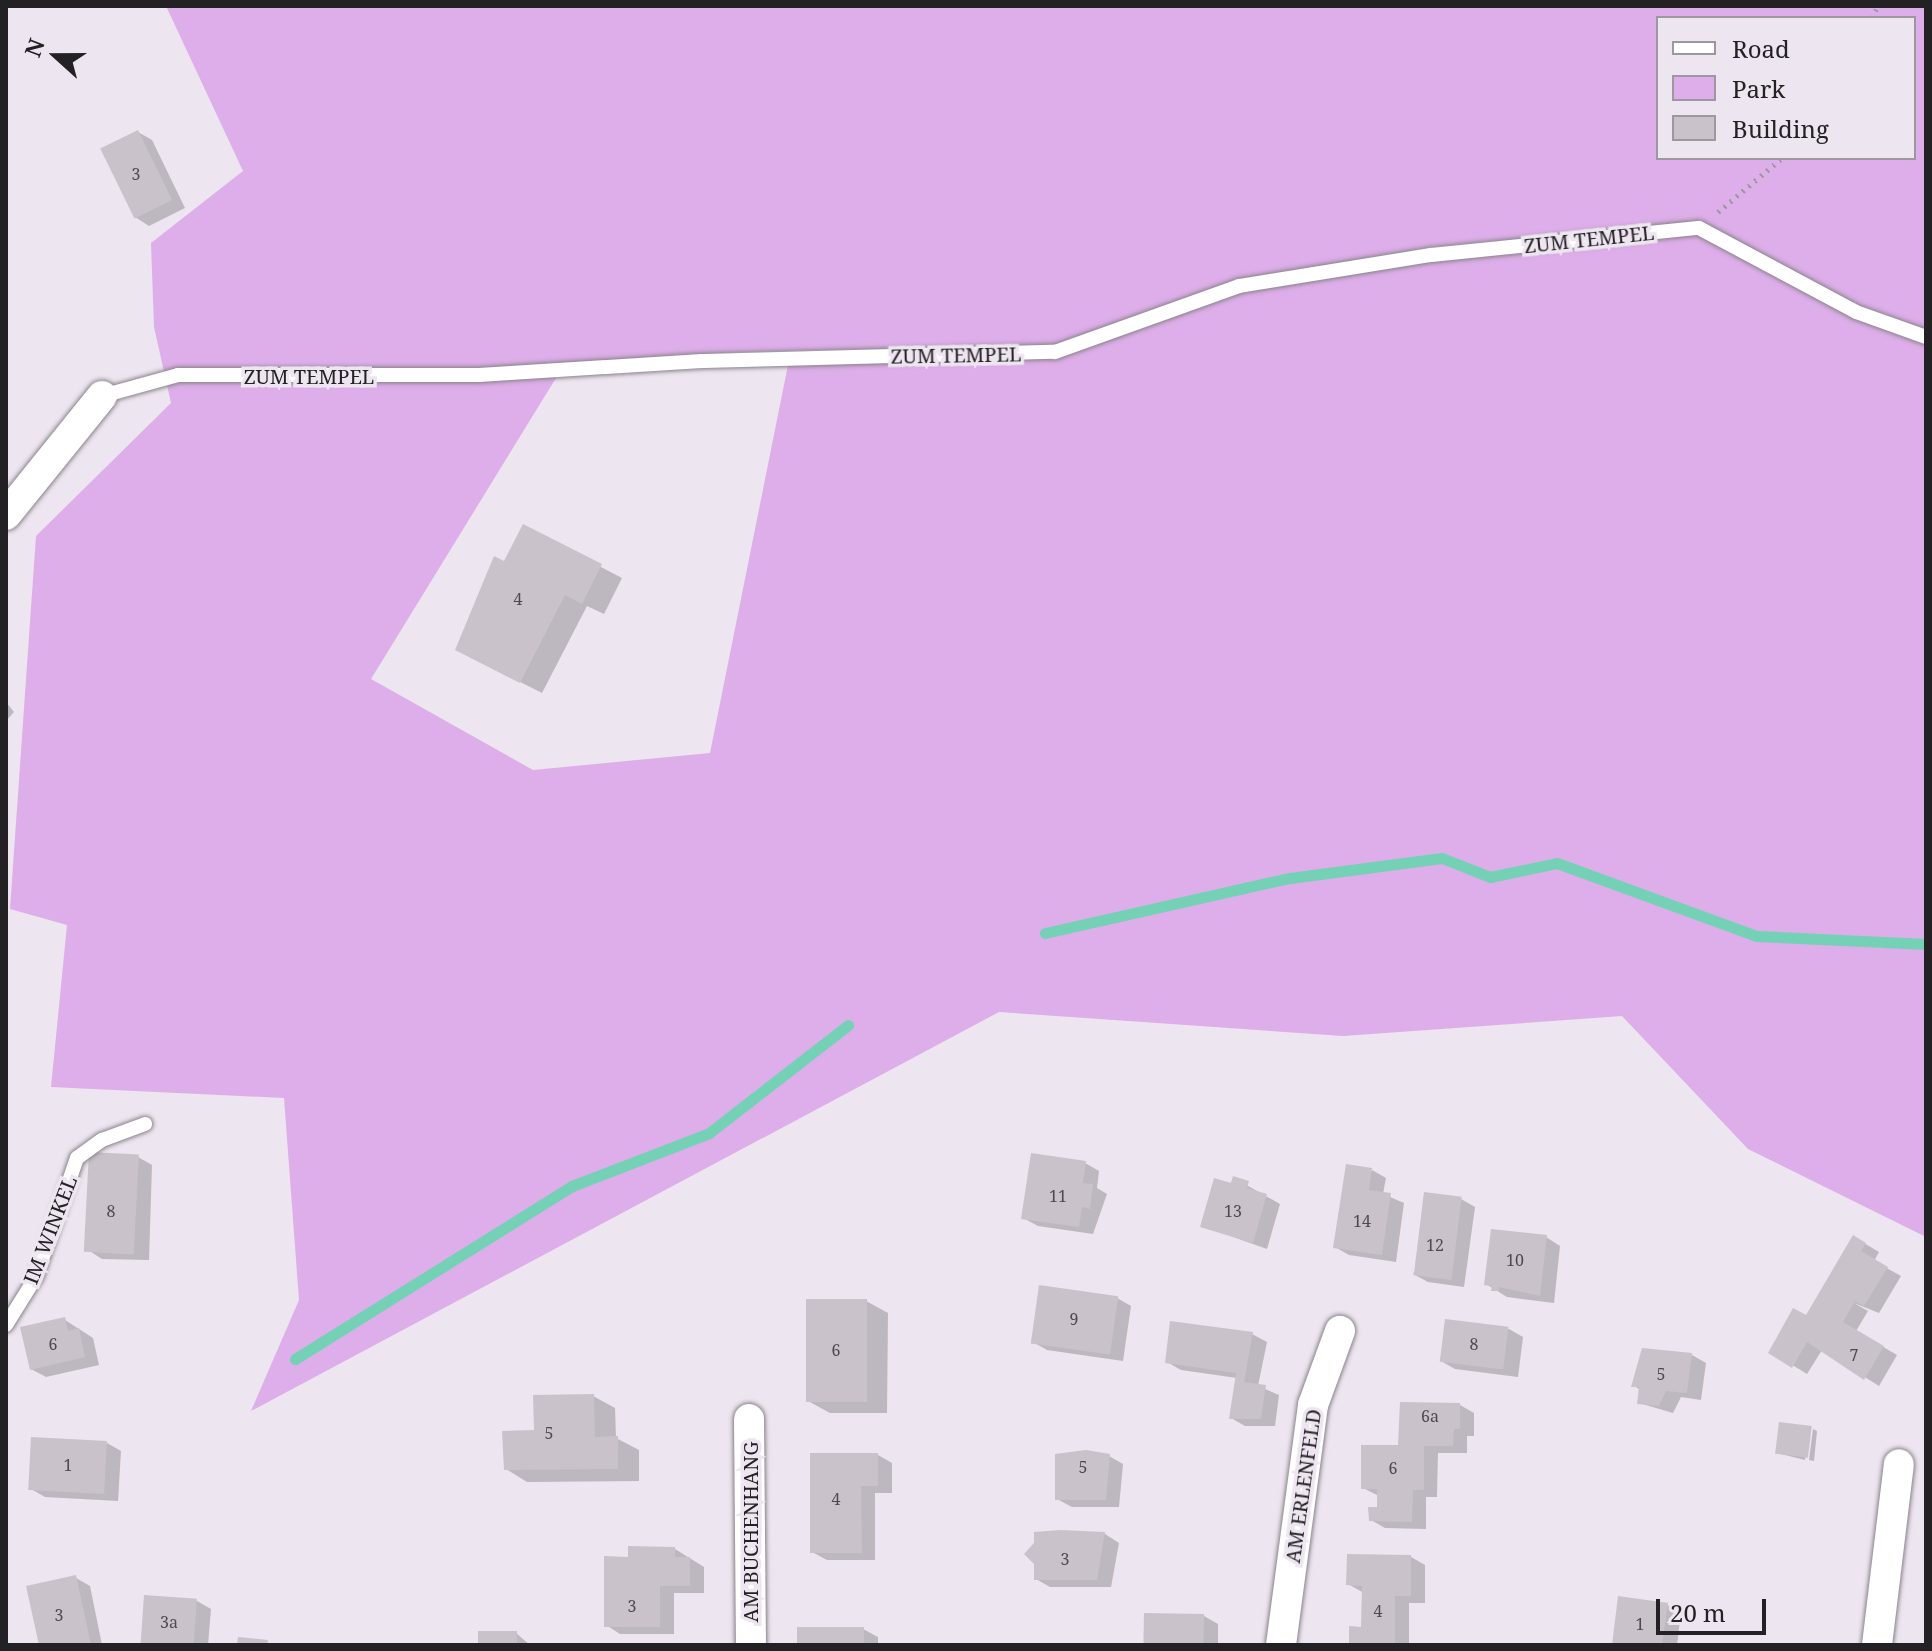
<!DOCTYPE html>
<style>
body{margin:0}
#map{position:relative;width:1932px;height:1651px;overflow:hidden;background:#ede5ef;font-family:"Noto Serif",serif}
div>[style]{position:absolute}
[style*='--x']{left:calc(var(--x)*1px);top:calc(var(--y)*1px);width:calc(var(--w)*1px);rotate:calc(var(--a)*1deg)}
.green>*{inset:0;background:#ddaee9}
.shadow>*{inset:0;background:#0003}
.stream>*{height:11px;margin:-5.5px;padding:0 5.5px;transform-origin:5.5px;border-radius:5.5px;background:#74d1b6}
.building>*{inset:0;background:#c9c2cb;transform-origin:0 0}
.path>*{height:5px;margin-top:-2.5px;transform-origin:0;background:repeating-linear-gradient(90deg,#9e98a0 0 2px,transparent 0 8px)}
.roads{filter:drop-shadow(0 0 2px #8a838c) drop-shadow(0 0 2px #8a838c)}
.service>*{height:14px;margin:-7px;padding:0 7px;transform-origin:7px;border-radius:7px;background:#fff}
.minor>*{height:30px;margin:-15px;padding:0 15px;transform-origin:15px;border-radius:15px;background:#fff}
span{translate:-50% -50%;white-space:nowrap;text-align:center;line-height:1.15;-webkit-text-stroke:7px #ede5ef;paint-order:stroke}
.number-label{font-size:16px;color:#4d494e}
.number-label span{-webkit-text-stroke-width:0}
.street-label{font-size:20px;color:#242125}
.frame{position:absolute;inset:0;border:8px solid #242125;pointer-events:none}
.legend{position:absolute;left:1656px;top:16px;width:260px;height:144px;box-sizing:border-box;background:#ede5ef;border:2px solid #9d979e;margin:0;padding:10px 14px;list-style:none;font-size:24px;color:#242125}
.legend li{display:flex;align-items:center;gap:16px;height:40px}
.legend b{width:40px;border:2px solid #9d979e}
.north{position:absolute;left:16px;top:16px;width:80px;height:80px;-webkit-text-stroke:6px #ede5ef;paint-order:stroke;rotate:291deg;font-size:22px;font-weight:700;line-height:32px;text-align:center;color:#242125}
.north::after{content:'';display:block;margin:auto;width:28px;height:36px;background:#242125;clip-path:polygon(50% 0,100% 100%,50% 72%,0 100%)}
.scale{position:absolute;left:1656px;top:1599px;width:110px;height:36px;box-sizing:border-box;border:4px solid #242125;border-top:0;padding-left:10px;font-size:24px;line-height:28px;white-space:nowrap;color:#242125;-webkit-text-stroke:6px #ede5ef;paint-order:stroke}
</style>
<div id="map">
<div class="green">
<i style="clip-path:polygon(evenodd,166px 6px,1926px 6px,1926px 329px,1858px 305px,1695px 223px,1432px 247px,1240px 280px,1053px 345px,740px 352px,564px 365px,371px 679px,533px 770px,710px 753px,788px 365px,1054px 357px,1239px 291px,1431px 261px,1697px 234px,1851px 316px,1926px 345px,1926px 1237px,1748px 1149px,1622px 1016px,1343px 1036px,999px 1012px,251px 1411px,299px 1300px,284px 1098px,51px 1087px,67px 925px,10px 909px,36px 536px,171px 403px,154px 327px,151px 243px,243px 171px,166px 6px,1658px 18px,1914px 18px,1914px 158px,1658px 158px,1658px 18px)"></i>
</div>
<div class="shadow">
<i style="clip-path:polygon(138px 132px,152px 140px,185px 208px,149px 226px,135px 217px)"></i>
<i style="clip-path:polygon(524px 527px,622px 578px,604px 614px,587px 606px,542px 693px,479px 661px,504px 564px)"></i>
<i style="clip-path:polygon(6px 702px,14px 712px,6px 721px)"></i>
<i style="clip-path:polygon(138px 1157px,152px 1165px,149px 1260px,102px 1259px,88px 1250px)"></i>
<i style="clip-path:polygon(1085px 1163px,1099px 1171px,1097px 1188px,1107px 1194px,1093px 1234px,1038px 1226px,1023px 1218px)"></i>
<i style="clip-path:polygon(1372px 1170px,1386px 1178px,1383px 1194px,1404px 1203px,1396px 1262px,1349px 1255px,1335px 1247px)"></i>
<i style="clip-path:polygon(1234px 1178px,1280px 1204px,1267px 1249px,1202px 1226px)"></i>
<i style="clip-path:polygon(1461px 1199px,1475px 1207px,1464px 1287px,1428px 1282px,1413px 1274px)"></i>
<i style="clip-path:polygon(1546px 1237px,1560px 1246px,1554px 1303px,1507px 1297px,1486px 1284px)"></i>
<i style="clip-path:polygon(1854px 1237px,1879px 1252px,1874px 1261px,1901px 1276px,1879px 1313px,1854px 1303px,1868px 1311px,1856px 1331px,1897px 1355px,1879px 1386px,1822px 1350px,1807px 1374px,1771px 1352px,1807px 1318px)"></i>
<i style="clip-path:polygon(1117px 1298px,1131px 1306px,1123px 1361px,1047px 1350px,1033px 1342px)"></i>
<i style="clip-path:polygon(866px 1301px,888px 1313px,887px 1413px,830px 1413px,808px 1401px)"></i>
<i style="clip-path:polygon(65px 1320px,93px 1338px,99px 1365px,46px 1377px,31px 1369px)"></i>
<i style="clip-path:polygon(1509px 1329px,1523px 1337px,1518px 1377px,1455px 1369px,1441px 1361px)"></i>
<i style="clip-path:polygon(1252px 1334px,1267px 1342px,1258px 1386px,1279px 1395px,1275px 1426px,1245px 1426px,1231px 1418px,1237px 1378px,1181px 1370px,1167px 1362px)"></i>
<i style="clip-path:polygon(1692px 1355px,1706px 1363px,1701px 1400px,1681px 1397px,1673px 1413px,1639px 1403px,1641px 1390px,1634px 1386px)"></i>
<i style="clip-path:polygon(593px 1396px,615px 1408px,616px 1438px,639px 1450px,639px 1481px,527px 1482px,506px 1469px,536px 1432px)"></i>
<i style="clip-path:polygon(1460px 1405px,1474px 1413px,1474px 1436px,1467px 1436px,1467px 1453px,1438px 1453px,1437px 1497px,1426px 1497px,1426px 1529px,1385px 1528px,1371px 1520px,1379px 1509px,1379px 1496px,1363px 1488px,1400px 1447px)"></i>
<i style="clip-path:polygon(1809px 1428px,1805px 1460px,1777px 1453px)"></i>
<i style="clip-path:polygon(1813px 1429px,1817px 1431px,1814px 1461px,1809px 1460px)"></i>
<i style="clip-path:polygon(107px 1443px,121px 1451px,118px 1501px,45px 1497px,31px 1489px)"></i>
<i style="clip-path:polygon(878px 1455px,892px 1463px,892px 1493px,875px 1493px,875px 1560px,827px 1560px,812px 1552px)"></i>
<i style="clip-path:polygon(1109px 1456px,1123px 1464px,1119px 1507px,1072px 1507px,1057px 1499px)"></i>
<i style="clip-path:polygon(1036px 1534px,1105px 1534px,1119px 1543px,1111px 1587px,1050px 1587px,1036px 1579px)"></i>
<i style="clip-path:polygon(675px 1549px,704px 1567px,704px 1593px,674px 1593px,674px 1634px,620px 1634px,606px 1625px,630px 1559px)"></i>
<i style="clip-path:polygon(1411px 1557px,1425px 1565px,1425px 1603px,1409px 1603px,1409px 1645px,1352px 1645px,1363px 1629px,1364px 1593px,1348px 1584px)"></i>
<i style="clip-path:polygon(76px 1578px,90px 1586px,102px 1645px,41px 1645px)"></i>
<i style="clip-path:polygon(197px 1601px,211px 1609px,208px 1645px,142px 1645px)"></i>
<i style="clip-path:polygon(1667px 1605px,1681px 1613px,1677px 1645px,1614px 1645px)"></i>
<i style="clip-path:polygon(1204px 1616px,1218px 1624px,1218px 1645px,1146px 1645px)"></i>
<i style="clip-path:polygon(863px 1629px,878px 1637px,878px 1645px,799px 1645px)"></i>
<i style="clip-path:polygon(516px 1633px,530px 1645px,480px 1645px)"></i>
</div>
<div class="stream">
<i style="--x:1045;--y:933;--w:251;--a:-12.7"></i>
<i style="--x:1290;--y:878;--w:153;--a:-7.5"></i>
<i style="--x:1442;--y:858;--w:52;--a:21.6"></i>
<i style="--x:1490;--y:877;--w:68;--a:-11.8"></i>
<i style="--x:1557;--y:863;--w:212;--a:20.1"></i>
<i style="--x:1756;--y:936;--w:170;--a:2.7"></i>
<i style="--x:295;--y:1359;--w:327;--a:-32"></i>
<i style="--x:572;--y:1186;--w:147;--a:-21.1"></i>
<i style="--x:709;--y:1133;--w:176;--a:-37.8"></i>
</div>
<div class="building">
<i style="left:138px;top:130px;width:78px;height:42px;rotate:64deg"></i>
<i style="clip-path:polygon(523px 524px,602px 564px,582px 604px,565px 595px,520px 683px,455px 650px,494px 556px,504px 561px)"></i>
<i style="left:89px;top:1152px;width:50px;height:100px;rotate:3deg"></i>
<i style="clip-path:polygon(1031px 1153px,1086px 1161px,1083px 1183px,1093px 1184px,1090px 1209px,1082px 1207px,1079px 1227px,1021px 1219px)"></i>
<i style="clip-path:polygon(1346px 1164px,1372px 1168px,1369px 1190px,1391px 1193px,1382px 1255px,1333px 1248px)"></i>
<i style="clip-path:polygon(1233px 1176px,1249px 1181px,1247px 1188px,1267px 1194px,1253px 1243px,1200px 1227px,1214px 1178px,1231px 1183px)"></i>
<i style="left:1424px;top:1192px;width:38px;height:84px;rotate:7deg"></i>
<i style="clip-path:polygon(1491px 1229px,1547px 1235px,1540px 1296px,1499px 1287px,1499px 1291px,1491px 1291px,1492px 1286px,1484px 1285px)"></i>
<i style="clip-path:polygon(1853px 1235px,1866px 1243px,1861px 1251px,1888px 1267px,1864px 1306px,1855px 1301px,1843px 1322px,1884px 1346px,1864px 1380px,1807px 1342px,1792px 1368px,1768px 1353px,1793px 1308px,1806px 1315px)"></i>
<i style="left:1039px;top:1285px;width:80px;height:59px;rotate:8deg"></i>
<i style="left:806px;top:1299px;width:61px;height:103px"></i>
<i style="clip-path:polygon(65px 1317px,68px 1331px,79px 1328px,85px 1357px,30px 1370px,20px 1327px)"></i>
<i style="left:1445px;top:1319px;width:64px;height:43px;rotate:7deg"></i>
<i style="clip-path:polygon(1170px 1321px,1253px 1332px,1244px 1382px,1266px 1385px,1261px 1419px,1229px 1419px,1236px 1373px,1165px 1363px)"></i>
<i style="clip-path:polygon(1642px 1348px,1692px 1353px,1687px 1393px,1666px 1391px,1659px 1406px,1637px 1404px,1639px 1387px,1631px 1387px)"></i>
<i style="clip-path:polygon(594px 1394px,595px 1437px,618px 1436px,618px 1469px,504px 1470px,502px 1431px,534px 1430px,533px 1395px)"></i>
<i style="clip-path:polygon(1400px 1402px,1460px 1403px,1460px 1429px,1454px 1429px,1453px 1446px,1424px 1446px,1424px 1490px,1413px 1490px,1412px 1522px,1369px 1521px,1368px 1507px,1377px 1507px,1377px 1489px,1361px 1489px,1361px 1445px,1398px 1445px)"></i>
<i style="left:1779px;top:1422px;width:33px;height:32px;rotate:7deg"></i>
<i style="left:31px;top:1437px;width:76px;height:53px;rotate:3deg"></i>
<i style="clip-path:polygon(1086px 1450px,1110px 1454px,1106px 1500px,1055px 1500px,1055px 1454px)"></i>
<i style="clip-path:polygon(810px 1453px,878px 1453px,878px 1486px,861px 1486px,862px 1553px,810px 1553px)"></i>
<i style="clip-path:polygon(1060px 1530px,1105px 1532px,1097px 1580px,1034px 1580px,1034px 1564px,1024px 1554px,1034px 1543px,1034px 1532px)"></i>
<i style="clip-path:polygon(628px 1546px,675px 1547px,675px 1557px,690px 1557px,690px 1586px,660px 1586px,660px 1627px,604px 1627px,604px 1556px,628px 1557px)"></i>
<i style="clip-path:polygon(1347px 1554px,1411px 1555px,1411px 1596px,1395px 1596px,1395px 1645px,1349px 1645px,1349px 1626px,1361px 1627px,1362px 1586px,1346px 1585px)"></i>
<i style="clip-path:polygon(76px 1575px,91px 1645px,39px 1645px,26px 1586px)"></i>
<i style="left:144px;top:1595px;width:53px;height:50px;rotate:4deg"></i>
<i style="clip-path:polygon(1618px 1596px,1668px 1603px,1662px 1645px,1612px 1645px)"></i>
<i style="left:1144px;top:1613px;width:60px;height:32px;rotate:1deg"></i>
<i style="left:797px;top:1627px;width:67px;height:18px"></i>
<i style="left:517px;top:1631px;width:14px;height:39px;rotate:90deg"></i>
<i style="clip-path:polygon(238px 1637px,268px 1640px,267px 1645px,237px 1645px)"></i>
</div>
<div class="path">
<i style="--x:1872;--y:18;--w:13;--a:-63"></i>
<i style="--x:1718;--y:212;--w:84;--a:-40.2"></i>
</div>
<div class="roads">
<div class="service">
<i style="--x:102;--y:396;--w:79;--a:-15.4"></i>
<i style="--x:178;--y:375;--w:301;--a:0"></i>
<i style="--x:479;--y:375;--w:223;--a:-3.6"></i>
<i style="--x:702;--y:361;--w:353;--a:-1.5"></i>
<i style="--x:1055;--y:352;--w:195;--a:-19.7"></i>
<i style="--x:1239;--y:286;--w:194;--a:-9.2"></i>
<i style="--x:1431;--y:255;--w:269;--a:-5.8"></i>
<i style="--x:1699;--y:228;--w:178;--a:28.1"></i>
<i style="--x:1856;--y:312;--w:74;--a:19.7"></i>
<i style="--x:6;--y:1325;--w:57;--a:-58"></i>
<i style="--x:36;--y:1277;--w:126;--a:-71"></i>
<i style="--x:77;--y:1158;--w:31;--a:-36"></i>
<i style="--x:102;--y:1140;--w:46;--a:-20.4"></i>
</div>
<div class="minor">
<i style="--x:6;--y:515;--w:153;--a:-51.1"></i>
<i style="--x:749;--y:1419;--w:226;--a:89.5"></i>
<i style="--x:1281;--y:1645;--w:242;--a:-82.4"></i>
<i style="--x:1313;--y:1405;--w:79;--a:-70"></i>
<i style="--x:1877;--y:1645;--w:182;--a:-83.1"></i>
</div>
</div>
<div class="number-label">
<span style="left:136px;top:174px">3</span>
<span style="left:518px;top:599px">4</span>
<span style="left:1058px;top:1196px">11</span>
<span style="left:111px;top:1211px">8</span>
<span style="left:1233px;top:1211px">13</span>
<span style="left:1362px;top:1221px">14</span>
<span style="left:1435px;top:1245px">12</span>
<span style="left:1515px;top:1260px">10</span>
<span style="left:1074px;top:1319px">9</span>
<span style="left:53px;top:1344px">6</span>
<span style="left:1474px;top:1344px">8</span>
<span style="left:836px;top:1350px">6</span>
<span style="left:1854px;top:1355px">7</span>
<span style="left:1661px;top:1374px">5</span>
<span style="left:1430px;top:1416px">6a</span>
<span style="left:549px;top:1433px">5</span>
<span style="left:68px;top:1465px">1</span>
<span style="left:1083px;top:1467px">5</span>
<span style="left:1393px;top:1468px">6</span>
<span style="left:836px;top:1499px">4</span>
<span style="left:1065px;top:1559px">3</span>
<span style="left:632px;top:1606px">3</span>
<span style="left:1378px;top:1611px">4</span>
<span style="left:59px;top:1615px">3</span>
<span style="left:169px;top:1622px">3a</span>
<span style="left:1640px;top:1624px">1</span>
</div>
<div class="street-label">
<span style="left:1589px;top:239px;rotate:-6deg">ZUM TEMPEL</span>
<span style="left:956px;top:355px;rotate:-1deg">ZUM TEMPEL</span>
<span style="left:309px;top:376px">ZUM TEMPEL</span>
<span style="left:50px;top:1230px;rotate:-69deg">IM WINKEL</span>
<span style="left:1303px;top:1486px;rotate:-82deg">AM ERLENFELD</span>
<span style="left:750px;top:1532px;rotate:-90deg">AM BUCHENHANG</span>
</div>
<div class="frame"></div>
<ul class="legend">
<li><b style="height:10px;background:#fff"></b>Road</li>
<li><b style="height:22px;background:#ddaee9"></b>Park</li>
<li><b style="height:22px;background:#c9c2cb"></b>Building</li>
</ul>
<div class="north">N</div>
<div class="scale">20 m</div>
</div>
